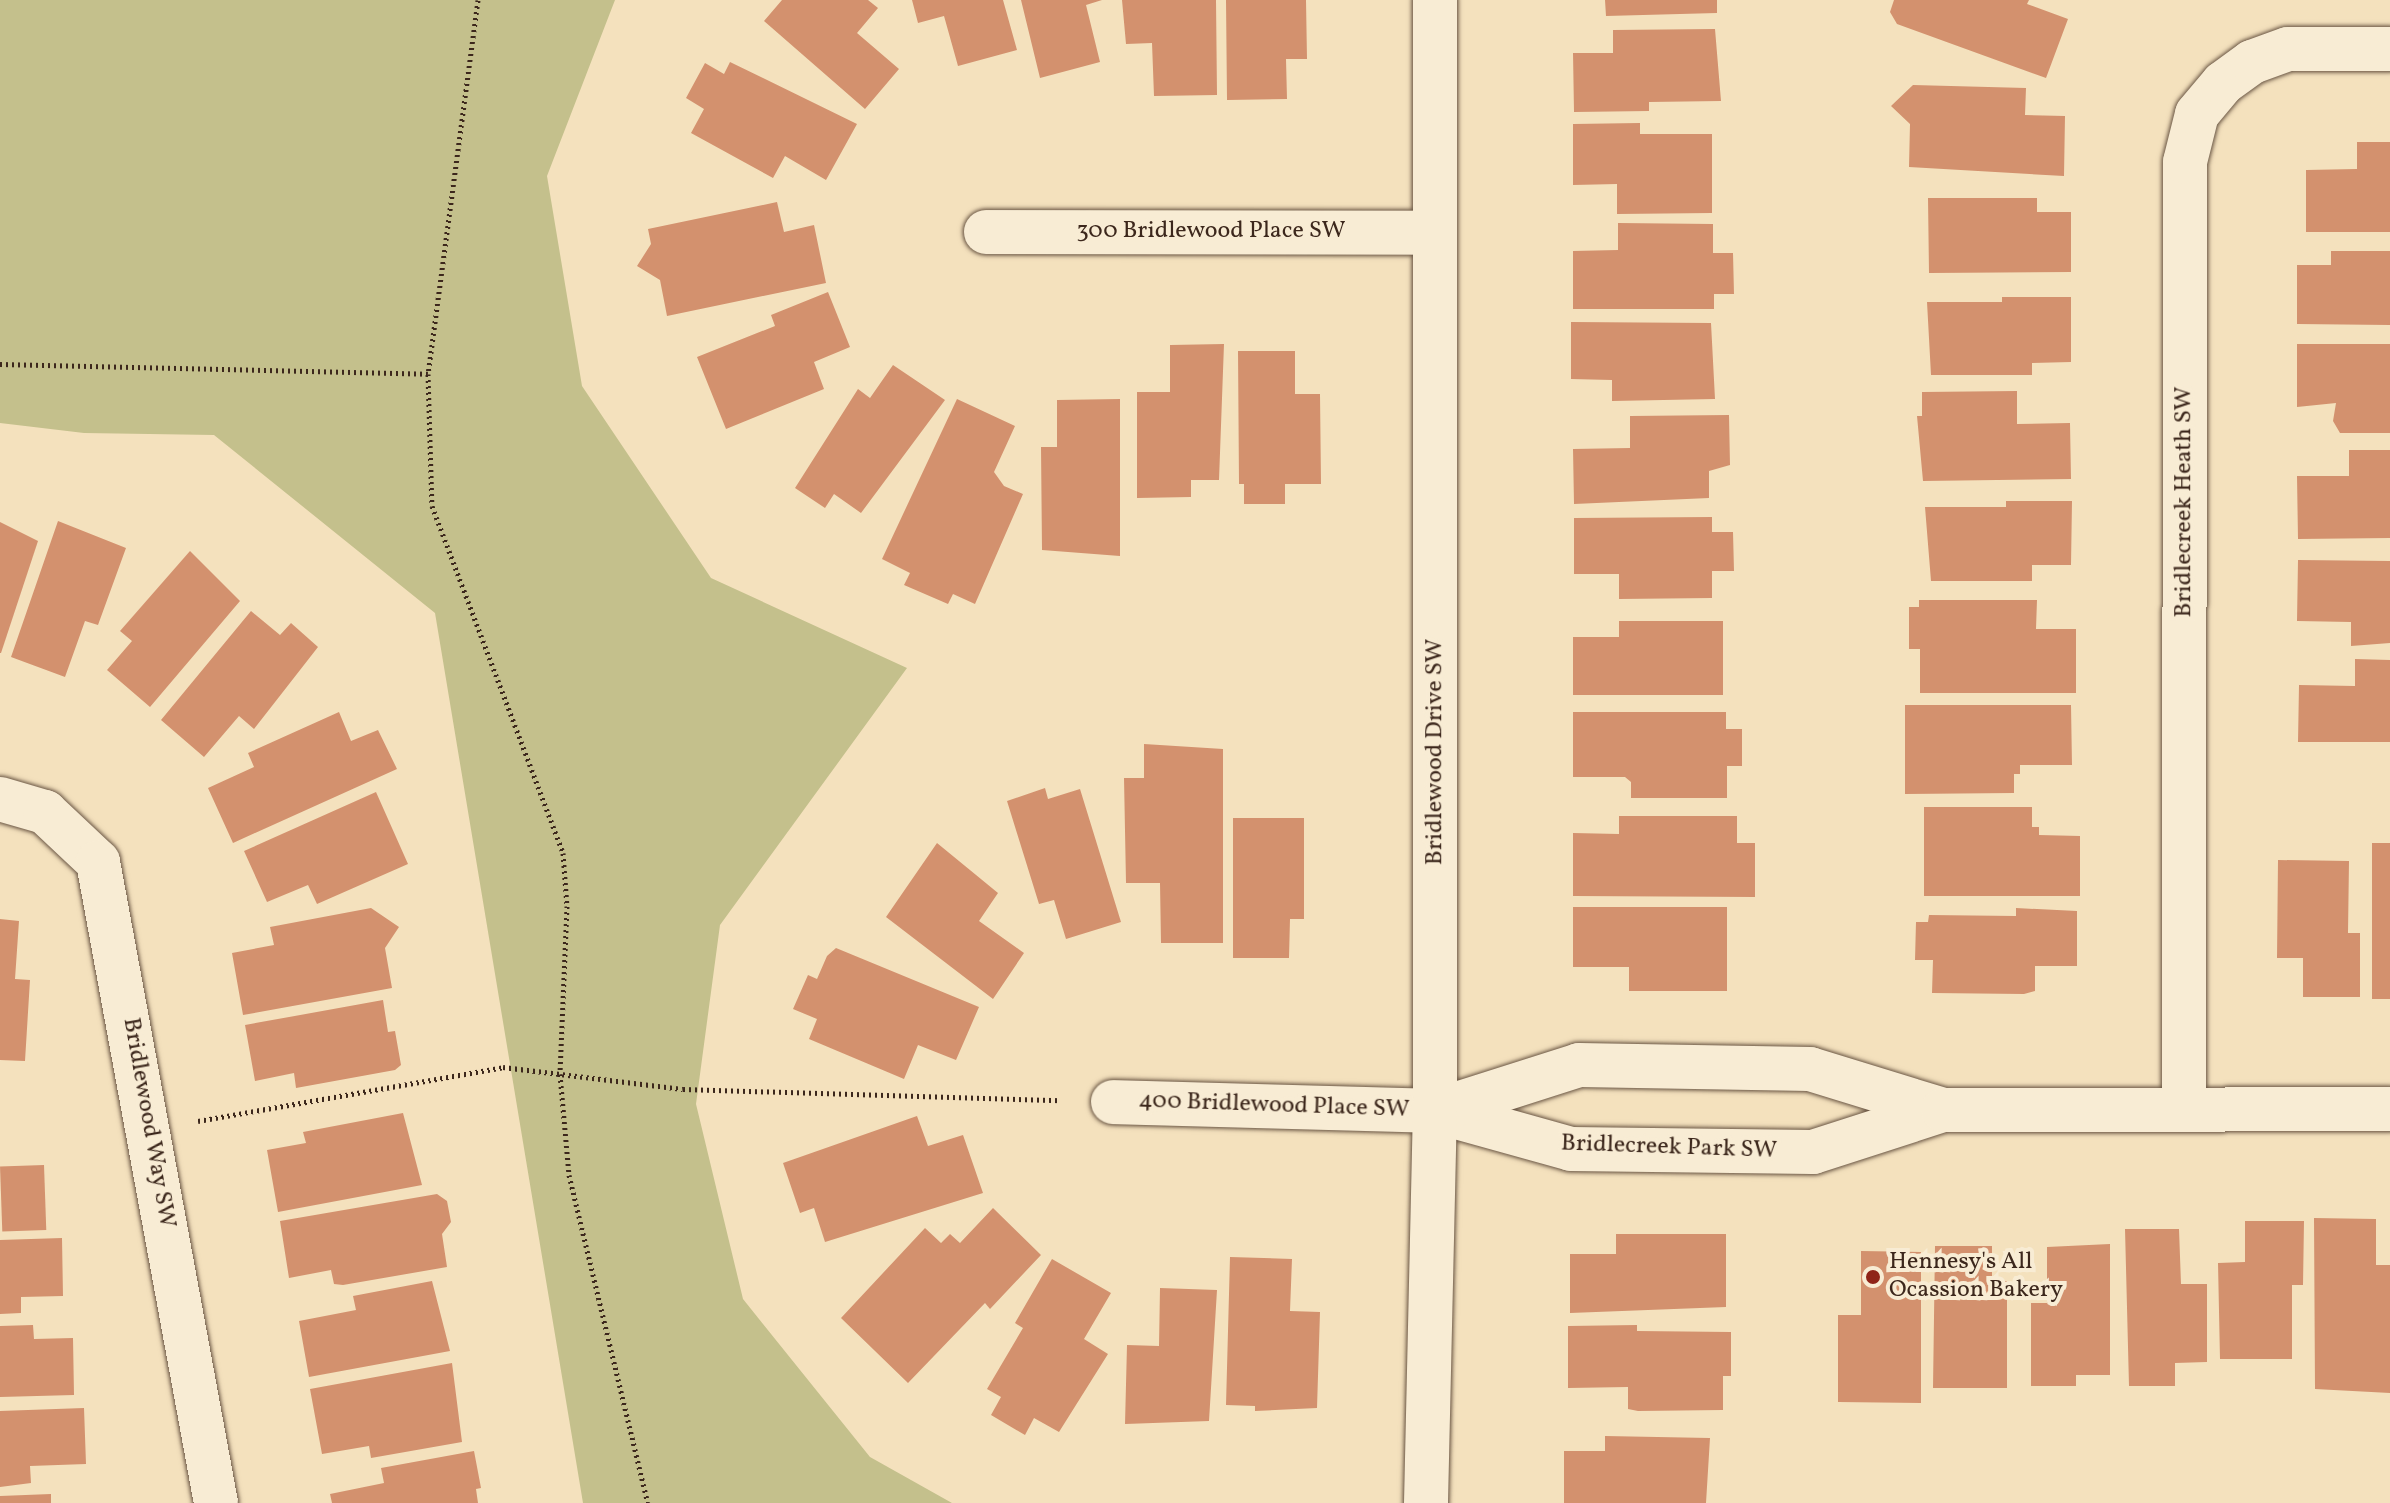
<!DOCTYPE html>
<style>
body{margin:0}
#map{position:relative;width:2390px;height:1503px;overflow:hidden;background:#f4e1bd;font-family:Vollkorn,serif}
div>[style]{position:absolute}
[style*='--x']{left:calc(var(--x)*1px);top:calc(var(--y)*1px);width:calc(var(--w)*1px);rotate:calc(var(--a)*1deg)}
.green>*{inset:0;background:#c4c08c}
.building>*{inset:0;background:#d3916e;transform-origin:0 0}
.path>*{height:5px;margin-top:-2.5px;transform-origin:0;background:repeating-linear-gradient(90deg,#3c271c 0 2px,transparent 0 6px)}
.roads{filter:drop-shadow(0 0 2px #6a5644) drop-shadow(0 0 2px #6a5644)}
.street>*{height:44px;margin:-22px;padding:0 22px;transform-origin:22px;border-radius:22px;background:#f8ecd4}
.dots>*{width:22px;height:22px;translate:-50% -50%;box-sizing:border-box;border:4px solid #f8ecd4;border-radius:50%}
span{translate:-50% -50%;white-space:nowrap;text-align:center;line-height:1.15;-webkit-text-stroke:8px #f8ecd4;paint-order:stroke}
.street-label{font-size:24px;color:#3c271c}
.poi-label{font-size:24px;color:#3c271c}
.left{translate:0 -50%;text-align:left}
</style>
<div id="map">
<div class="green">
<i style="clip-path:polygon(0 0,615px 0,547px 176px,582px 386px,711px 578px,907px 668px,720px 925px,696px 1104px,743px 1299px,870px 1457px,952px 1503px,583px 1503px,435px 613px,214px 435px,84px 433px,0 423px)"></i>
</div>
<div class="building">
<i style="clip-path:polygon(782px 0,868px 0,878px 8px,857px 33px,899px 69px,865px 109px,764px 21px)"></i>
<i style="clip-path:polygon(912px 0,1003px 0,1017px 50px,958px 66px,944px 16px,918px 23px)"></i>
<i style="clip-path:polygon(1021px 0,1102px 0,1086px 5px,1100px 62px,1040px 78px)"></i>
<i style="clip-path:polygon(1122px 0,1216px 0,1217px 95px,1154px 96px,1152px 43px,1126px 44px)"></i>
<i style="clip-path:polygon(1226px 0,1306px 0,1307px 59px,1286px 59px,1287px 99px,1227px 100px)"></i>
<i style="clip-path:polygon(1605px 0,1717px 0,1717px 13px,1606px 16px)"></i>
<i style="clip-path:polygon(1894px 0,2029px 0,2027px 4px,2068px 19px,2046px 78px,1897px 24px,1890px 12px)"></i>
<i style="clip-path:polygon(1715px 29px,1721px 101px,1649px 102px,1649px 111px,1574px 112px,1573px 53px,1613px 53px,1613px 30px)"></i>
<i style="clip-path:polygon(730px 62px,857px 124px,826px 180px,785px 156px,773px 178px,691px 133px,704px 109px,686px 98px,705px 63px,724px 74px)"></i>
<i style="clip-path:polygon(1913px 85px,2026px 88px,2025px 115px,2065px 116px,2064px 176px,1909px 167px,1910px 124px,1891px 106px)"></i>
<i style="clip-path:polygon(1640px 123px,1640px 134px,1712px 134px,1712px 213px,1617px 214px,1617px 184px,1573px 185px,1573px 124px)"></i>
<i style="clip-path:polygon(2357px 142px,2390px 142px,2390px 232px,2306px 232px,2306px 170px,2357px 169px)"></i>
<i style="clip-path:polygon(1928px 198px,2037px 198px,2037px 212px,2071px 212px,2071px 272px,1929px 273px)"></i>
<i style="clip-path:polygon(777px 202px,784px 232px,814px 225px,826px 283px,667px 316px,660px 280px,637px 266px,651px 244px,648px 229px)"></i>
<i style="clip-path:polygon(1618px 223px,1713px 224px,1713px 253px,1733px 253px,1734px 294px,1714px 294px,1714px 309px,1573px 309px,1573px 251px,1618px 250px)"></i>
<i style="clip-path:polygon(2331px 251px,2390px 251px,2390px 325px,2297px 324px,2297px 265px,2331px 265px)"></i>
<i style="clip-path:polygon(828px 292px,850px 347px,814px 362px,824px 389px,726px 429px,697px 357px,775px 326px,771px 315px)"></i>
<i style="clip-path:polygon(2002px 297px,2071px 297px,2071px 362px,2032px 363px,2032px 375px,1931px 375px,1927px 302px,2002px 302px)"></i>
<i style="clip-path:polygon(1571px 322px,1711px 323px,1715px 399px,1612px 401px,1612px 380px,1571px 379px)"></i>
<i style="clip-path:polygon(1224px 344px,1219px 480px,1191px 480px,1191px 497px,1137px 498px,1137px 392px,1170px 392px,1170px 345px)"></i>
<i style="clip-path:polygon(2297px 344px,2390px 344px,2390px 433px,2340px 433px,2333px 421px,2336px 403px,2297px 407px)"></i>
<i style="clip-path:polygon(1238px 351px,1295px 351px,1295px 394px,1320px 394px,1321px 484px,1285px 484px,1285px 504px,1244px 504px,1244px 484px,1239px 484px)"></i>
<i style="clip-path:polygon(893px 365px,945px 400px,861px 513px,834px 494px,825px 508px,795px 488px,858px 389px,870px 398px)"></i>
<i style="clip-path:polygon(2017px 391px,2017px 424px,2070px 423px,2071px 479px,1923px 481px,1917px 416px,1922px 416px,1922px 392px)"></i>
<i style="clip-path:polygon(957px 399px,1015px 426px,994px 472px,1004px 486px,1023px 494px,975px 604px,953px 594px,948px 604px,904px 585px,910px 573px,882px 559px)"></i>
<i style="clip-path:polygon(1120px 399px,1120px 556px,1042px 550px,1041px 447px,1057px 447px,1057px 400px)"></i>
<i style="clip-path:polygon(1729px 415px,1730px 465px,1709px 471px,1709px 498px,1574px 504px,1573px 449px,1630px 448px,1630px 416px)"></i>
<i style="clip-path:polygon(2349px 450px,2390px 450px,2390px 538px,2298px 539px,2297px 476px,2349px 476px)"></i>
<i style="clip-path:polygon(2006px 501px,2072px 501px,2071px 565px,2032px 565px,2032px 581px,1931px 581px,1925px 507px,2006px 507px)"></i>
<i style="clip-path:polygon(1712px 517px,1712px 532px,1733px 532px,1734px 571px,1712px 571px,1712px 598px,1619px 599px,1619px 574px,1574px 574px,1574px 518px)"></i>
<i style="clip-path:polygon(58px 521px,126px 548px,98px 625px,85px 621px,65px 677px,11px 657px)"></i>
<i style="clip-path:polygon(0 522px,38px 541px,1px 653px,0 653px)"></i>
<i style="clip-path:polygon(190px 551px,240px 601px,150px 707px,107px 670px,132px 641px,120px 631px)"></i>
<i style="clip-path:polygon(2298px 560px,2390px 561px,2390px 643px,2351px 646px,2351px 622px,2297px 621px)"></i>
<i style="clip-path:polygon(1919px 600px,2037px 600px,2036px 629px,2076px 629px,2076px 693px,1920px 693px,1920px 649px,1909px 649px,1909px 607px,1919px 607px)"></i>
<i style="clip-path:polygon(251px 611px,280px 635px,291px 623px,318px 647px,254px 729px,239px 716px,204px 757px,161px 720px)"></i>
<i style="clip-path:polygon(1619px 621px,1723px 621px,1723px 695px,1573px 695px,1573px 637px,1619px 637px)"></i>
<i style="clip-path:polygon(2355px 659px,2390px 660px,2390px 742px,2298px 742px,2299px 685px,2355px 686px)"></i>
<i style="clip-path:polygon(1905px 705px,2071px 705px,2072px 765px,2020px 765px,2020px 774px,2014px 774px,2014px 793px,1905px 794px)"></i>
<i style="clip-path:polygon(339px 712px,351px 741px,378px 730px,397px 769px,233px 843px,208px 788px,254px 767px,248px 753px)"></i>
<i style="clip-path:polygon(1573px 712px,1726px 712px,1726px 729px,1742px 729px,1742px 766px,1727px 766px,1727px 798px,1631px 798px,1631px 782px,1625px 777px,1573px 777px)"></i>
<i style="clip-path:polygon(1144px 744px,1223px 749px,1223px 943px,1161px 943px,1160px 883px,1126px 883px,1124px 778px,1144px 778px)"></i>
<i style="clip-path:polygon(1045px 788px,1048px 799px,1080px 789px,1121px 922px,1066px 939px,1054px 900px,1039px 904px,1007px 801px)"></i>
<i style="clip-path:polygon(376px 792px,408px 864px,317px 904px,308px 885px,267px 902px,244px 851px)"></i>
<i style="clip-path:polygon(1924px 807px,2032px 807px,2032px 827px,2039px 827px,2039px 835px,2080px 836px,2080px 896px,1924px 896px)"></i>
<i style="clip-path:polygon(1619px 816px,1737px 816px,1737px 843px,1755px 843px,1755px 897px,1573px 896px,1573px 833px,1619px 834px)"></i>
<i style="clip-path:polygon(1233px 818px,1304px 818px,1304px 919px,1290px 919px,1289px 958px,1233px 958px)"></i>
<i style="clip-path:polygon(937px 843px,998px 893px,979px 921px,1024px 953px,993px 999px,886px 917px)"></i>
<i style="left:2372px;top:843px;width:18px;height:156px"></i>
<i style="clip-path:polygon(2278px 860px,2349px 861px,2348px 933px,2360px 933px,2360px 997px,2303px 997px,2303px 958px,2277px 958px)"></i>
<i style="clip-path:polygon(1573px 907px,1727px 907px,1727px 991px,1629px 991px,1629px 967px,1573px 967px)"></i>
<i style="clip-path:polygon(371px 908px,399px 927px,385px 948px,392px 988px,243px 1015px,232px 953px,274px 945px,270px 927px)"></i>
<i style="clip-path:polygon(2016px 908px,2077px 911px,2077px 966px,2035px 966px,2035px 991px,2024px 994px,1932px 993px,1933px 960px,1915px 960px,1916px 922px,1928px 922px,1929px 915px,2016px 916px)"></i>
<i style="clip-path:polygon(0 919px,19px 921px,15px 979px,30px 980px,25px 1061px,0 1060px)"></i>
<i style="clip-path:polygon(836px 948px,979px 1007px,956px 1060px,918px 1045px,904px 1079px,809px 1039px,817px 1019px,793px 1009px,808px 975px,817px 979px,827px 956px)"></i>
<i style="clip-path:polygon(383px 1000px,388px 1032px,395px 1031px,401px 1065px,395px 1070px,296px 1088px,294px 1073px,255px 1081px,245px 1025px)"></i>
<i style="clip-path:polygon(403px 1113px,422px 1185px,278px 1212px,267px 1150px,306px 1143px,303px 1132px)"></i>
<i style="clip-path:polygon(917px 1116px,928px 1146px,963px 1135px,983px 1193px,825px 1242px,814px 1208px,800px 1213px,783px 1163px)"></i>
<i style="left:44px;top:1165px;width:65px;height:44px;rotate:88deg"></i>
<i style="clip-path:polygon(437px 1194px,447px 1201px,451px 1222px,442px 1234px,447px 1267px,343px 1285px,334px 1284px,331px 1270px,289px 1278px,280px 1221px)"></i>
<i style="clip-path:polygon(993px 1208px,1041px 1255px,990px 1309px,985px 1303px,908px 1383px,841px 1318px,925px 1228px,941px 1243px,950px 1234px,960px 1243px)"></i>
<i style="clip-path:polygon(2314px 1218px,2376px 1219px,2376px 1265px,2390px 1265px,2390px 1393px,2315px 1389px)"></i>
<i style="clip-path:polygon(2245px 1221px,2304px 1221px,2303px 1285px,2292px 1285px,2292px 1359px,2220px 1359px,2218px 1263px,2245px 1262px)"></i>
<i style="clip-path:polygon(2125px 1229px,2179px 1229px,2181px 1284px,2207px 1284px,2207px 1362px,2175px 1363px,2175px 1386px,2129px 1386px)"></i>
<i style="clip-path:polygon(1616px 1234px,1726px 1234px,1726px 1307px,1570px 1313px,1570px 1254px,1616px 1254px)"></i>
<i style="clip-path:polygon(62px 1238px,63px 1296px,21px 1297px,21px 1313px,0 1314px,0 1240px)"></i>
<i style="clip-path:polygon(2110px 1244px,2110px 1375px,2076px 1375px,2076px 1386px,2031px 1386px,2031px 1303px,2047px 1303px,2047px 1247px)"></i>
<i style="clip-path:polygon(1935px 1246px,1992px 1246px,1992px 1281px,2007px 1281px,2007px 1388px,1933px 1388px)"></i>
<i style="clip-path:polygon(1861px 1251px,1921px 1252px,1921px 1403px,1838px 1402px,1838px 1315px,1861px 1315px)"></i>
<i style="clip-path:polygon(1230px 1257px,1292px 1259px,1290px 1311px,1320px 1312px,1317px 1408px,1255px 1411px,1255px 1406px,1226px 1405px)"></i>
<i style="clip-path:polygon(1052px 1259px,1111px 1293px,1084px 1339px,1108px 1354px,1059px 1432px,1034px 1418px,1025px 1435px,991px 1415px,1001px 1397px,987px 1389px,1023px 1328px,1015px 1323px)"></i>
<i style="clip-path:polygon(432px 1281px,450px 1351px,309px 1377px,299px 1321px,356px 1310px,353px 1296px)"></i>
<i style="clip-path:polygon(1160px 1288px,1217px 1290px,1209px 1421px,1125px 1424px,1127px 1345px,1159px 1346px)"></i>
<i style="clip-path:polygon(33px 1325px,34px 1339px,73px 1338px,74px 1395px,0 1397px,0 1326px)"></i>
<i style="clip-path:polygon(1637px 1325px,1637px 1331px,1731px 1332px,1731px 1376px,1723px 1376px,1723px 1410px,1638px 1411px,1628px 1409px,1628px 1387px,1568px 1388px,1568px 1326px)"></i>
<i style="clip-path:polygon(452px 1363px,462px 1442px,371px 1458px,369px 1446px,322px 1454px,310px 1389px)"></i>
<i style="clip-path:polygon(84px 1408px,86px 1464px,30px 1466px,31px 1483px,0 1487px,0 1411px)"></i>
<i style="clip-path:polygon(1605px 1436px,1710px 1438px,1706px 1503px,1564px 1503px,1564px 1451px,1605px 1451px)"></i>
<i style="clip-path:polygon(474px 1451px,481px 1488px,476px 1489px,478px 1503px,332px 1503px,330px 1494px,384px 1483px,381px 1468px)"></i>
<i style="clip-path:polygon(51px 1494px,51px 1503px,0 1503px,0 1496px)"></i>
</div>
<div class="path">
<i style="--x:478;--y:0;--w:377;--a:97.6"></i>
<i style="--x:428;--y:374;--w:132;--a:88.3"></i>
<i style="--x:432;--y:506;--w:371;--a:69.3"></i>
<i style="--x:563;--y:853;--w:53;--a:85.7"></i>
<i style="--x:567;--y:906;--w:168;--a:92.4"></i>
<i style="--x:560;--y:1074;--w:101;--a:84.9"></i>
<i style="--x:569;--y:1175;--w:337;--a:76.5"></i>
<i style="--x:0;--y:364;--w:428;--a:1.3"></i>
<i style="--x:198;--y:1121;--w:310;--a:-10"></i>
<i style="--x:503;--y:1067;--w:181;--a:7"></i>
<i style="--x:683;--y:1089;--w:378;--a:1.7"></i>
</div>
<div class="roads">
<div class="street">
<i style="--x:986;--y:232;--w:449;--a:0.1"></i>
<i style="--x:0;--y:799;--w:47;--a:16.1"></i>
<i style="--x:45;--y:812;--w:73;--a:43.3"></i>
<i style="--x:98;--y:862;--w:652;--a:79.57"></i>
<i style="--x:1113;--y:1102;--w:322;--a:1.6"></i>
<i style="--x:1435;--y:1111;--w:141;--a:15.6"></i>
<i style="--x:1571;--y:1149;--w:242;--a:0.7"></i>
<i style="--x:1813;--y:1152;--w:137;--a:-17.9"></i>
<i style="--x:2184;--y:1109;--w:947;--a:-89.94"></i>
<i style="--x:2185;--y:162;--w:49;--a:-76"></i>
<i style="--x:2197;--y:114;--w:40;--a:-50"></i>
<i style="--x:2223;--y:83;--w:36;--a:-36"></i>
<i style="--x:2252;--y:62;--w:38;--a:-20"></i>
<i style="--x:2288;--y:49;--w:102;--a:0"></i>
<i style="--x:1435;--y:1111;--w:151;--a:-17.7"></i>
<i style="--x:1579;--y:1065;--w:231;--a:1"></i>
<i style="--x:1810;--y:1069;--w:139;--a:17.1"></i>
<i style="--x:1943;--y:1110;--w:447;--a:-0.1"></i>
<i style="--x:1426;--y:1503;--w:392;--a:-88.7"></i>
<i style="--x:1435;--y:1111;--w:1111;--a:-90"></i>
</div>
</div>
<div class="dots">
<i style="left:1873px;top:1277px;background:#8f2418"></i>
</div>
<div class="street-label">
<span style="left:1211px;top:232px">300 Bridlewood Place SW</span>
<span style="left:2185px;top:502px;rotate:-90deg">Bridlecreek Heath SW</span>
<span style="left:1436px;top:752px;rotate:-90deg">Bridlewood Drive SW</span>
<span style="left:1274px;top:1106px;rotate:2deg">400 Bridlewood Place SW</span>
<span style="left:148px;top:1123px;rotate:80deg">Bridlewood Way SW</span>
<span style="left:1669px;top:1148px;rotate:2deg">Bridlecreek Park SW</span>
</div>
<div class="poi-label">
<span class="left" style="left:1889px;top:1277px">Hennesy's All<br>Ocassion Bakery</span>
</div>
</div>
